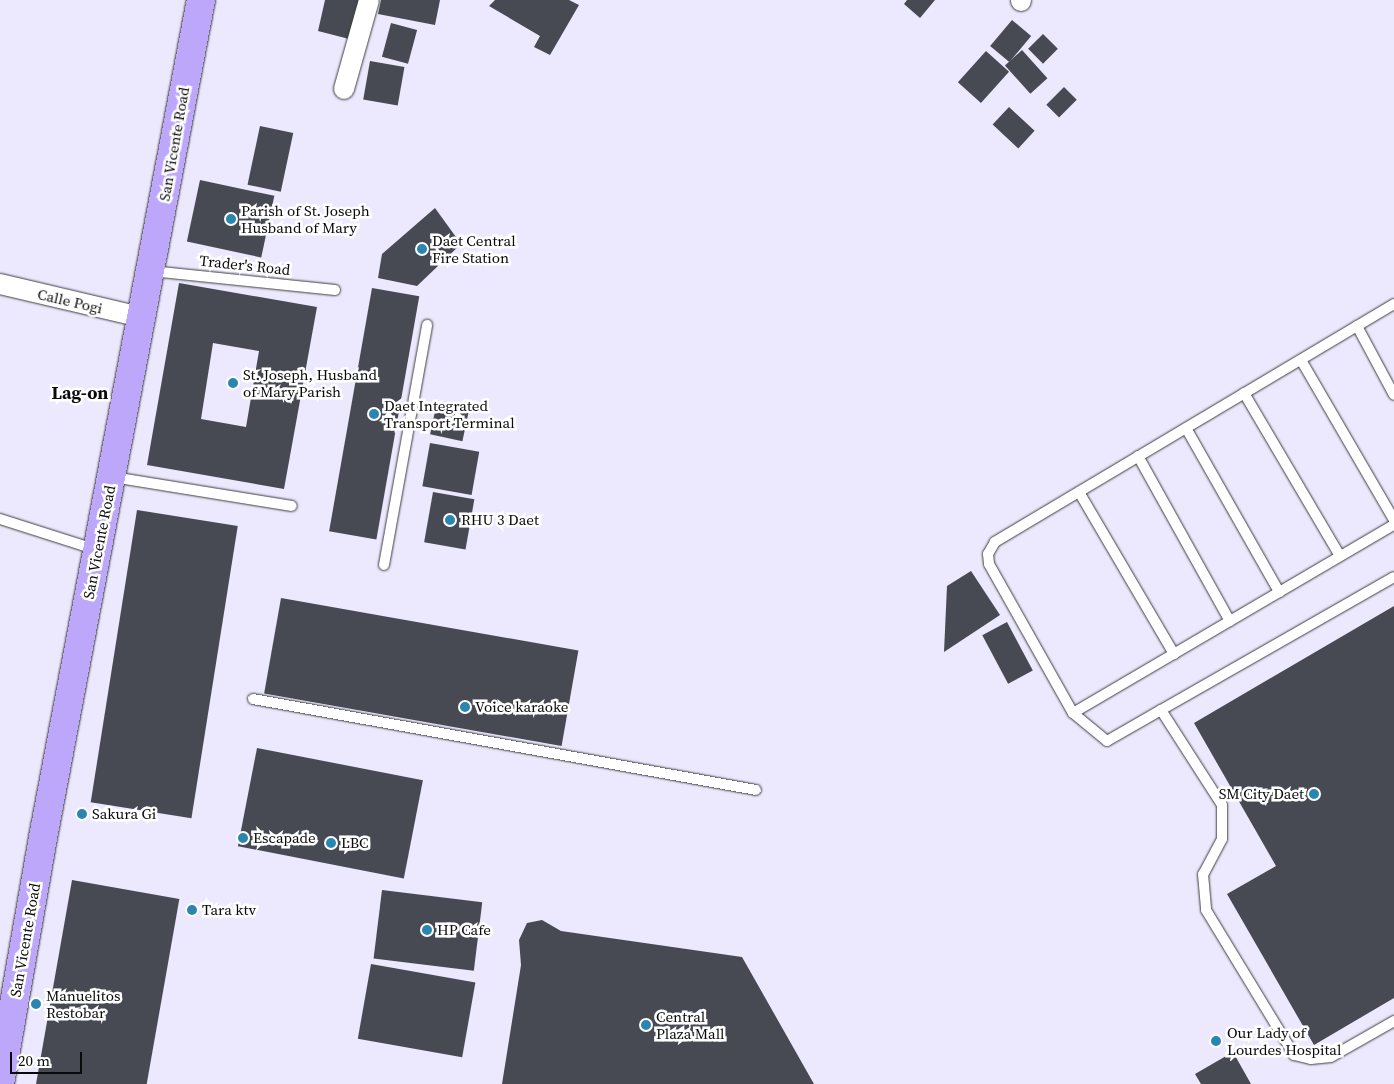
<!DOCTYPE html>
<style>
body{margin:0}
#map{position:relative;width:1394px;height:1084px;overflow:hidden;background:#ece8fe;font-family:"Source Serif 4",serif}
div>[style]{position:absolute}
[style*='--x']{left:calc(var(--x)*1px);top:calc(var(--y)*1px);width:calc(var(--w)*1px);rotate:calc(var(--a)*1deg)}
.building>*{inset:0;background:#474a52;transform-origin:0 0}
.roads{filter:drop-shadow(0 0 1px #3d3d3d) drop-shadow(0 0 1px #3d3d3d)}
.lane>*{height:10px;margin:-5px;padding:0 5px;transform-origin:5px;border-radius:5px;background:#fff}
.street>*{height:20px;margin:-10px;padding:0 10px;transform-origin:10px;border-radius:10px;background:#fff}
.secondary>*{height:28px;margin:-14px;padding:0 14px;transform-origin:14px;border-radius:14px;background:#bda7fa}
.dots>*{width:14px;height:14px;translate:-50% -50%;box-sizing:border-box;border:2px solid #fff;border-radius:50%}
span{translate:-50% -50%;white-space:nowrap;text-align:center;line-height:1.15;-webkit-text-stroke:5px #fff;paint-order:stroke}
.street-label{font-size:15px;color:#0a0a0a}
.poi-label{font-size:15px;color:#0a0a0a}
.left{translate:0 -50%;text-align:left}
.right{translate:-100% -50%;text-align:right}
.quarter-label{font-size:18px;color:#0a0a0a;font-weight:700}
.scale{position:absolute;left:10px;top:1052px;width:72px;height:22px;box-sizing:border-box;border:2px solid #0a0a0a;border-top:0;padding-left:6px;font-size:15px;line-height:18px;white-space:nowrap;color:#0a0a0a;-webkit-text-stroke:4px #fff;paint-order:stroke}
</style>
<div id="map">
<div class="building">
<i style="clip-path:polygon(325px 0,363px 0,353px 40px,318px 31px)"></i>
<i style="clip-path:polygon(381px 0,440px 0,435px 25px,378px 14px)"></i>
<i style="clip-path:polygon(495px 0,569px 0,579px 5px,550px 55px,534px 47px,540px 36px,489px 6px)"></i>
<i style="clip-path:polygon(907px 0,935px 0,920px 18px,904px 4px)"></i>
<i style="left:1012px;top:20px;width:25px;height:34px;rotate:40deg"></i>
<i style="left:391px;top:23px;width:27px;height:35px;rotate:15deg"></i>
<i style="left:1043px;top:34px;width:21px;height:21px;rotate:45deg"></i>
<i style="left:1022px;top:50px;width:38px;height:23px;rotate:48deg"></i>
<i style="left:986px;top:51px;width:31px;height:42px;rotate:42deg"></i>
<i style="left:370px;top:61px;width:35px;height:39px;rotate:10deg"></i>
<i style="left:1064px;top:87px;width:18px;height:25px;rotate:45deg"></i>
<i style="left:1009px;top:107px;width:35px;height:24px;rotate:43deg"></i>
<i style="left:260px;top:126px;width:34px;height:60px;rotate:12deg"></i>
<i style="left:200px;top:180px;width:76px;height:63px;rotate:12deg"></i>
<i style="clip-path:polygon(435px 208px,461px 244px,417px 286px,378px 278px,382px 254px)"></i>
<i style="clip-path:polygon(evenodd,179px 283px,317px 307px,284px 489px,147px 465px,179px 283px,213px 343px,259px 351px,246px 427px,201px 419px,213px 343px)"></i>
<i style="left:372px;top:288px;width:48px;height:247px;rotate:10deg"></i>
<i style="left:437px;top:402px;width:33px;height:33px;rotate:12deg"></i>
<i style="left:430px;top:443px;width:50px;height:44px;rotate:10deg"></i>
<i style="left:433px;top:492px;width:42px;height:51px;rotate:10deg"></i>
<i style="left:137px;top:510px;width:102px;height:296px;rotate:9deg"></i>
<i style="clip-path:polygon(971px 571px,1000px 615px,944px 652px,947px 586px)"></i>
<i style="left:281px;top:598px;width:302px;height:97px;rotate:10deg"></i>
<i style="clip-path:polygon(1394px 606px,1394px 998px,1314px 1045px,1227px 894px,1276px 866px,1194px 723px)"></i>
<i style="left:1007px;top:622px;width:55px;height:28px;rotate:62deg"></i>
<i style="left:257px;top:748px;width:169px;height:100px;rotate:11deg"></i>
<i style="left:72px;top:880px;width:109px;height:207px;rotate:10deg"></i>
<i style="left:382px;top:890px;width:101px;height:69px;rotate:7deg"></i>
<i style="clip-path:polygon(542px 920px,561px 931px,742px 957px,814px 1084px,502px 1084px,521px 965px,519px 940px,527px 923px)"></i>
<i style="left:371px;top:964px;width:106px;height:76px;rotate:10deg"></i>
<i style="clip-path:polygon(1233px 1052px,1251px 1084px,1201px 1084px,1195px 1074px)"></i>
</div>
<div class="roads">
<div class="lane">
<i style="--x:151;--y:271;--w:185;--a:5.9"></i>
<i style="--x:1394;--y:304;--w:465;--a:149.2"></i>
<i style="--x:995;--y:542;--w:14;--a:120"></i>
<i style="--x:988;--y:554;--w:10;--a:84"></i>
<i style="--x:989;--y:564;--w:171;--a:60.6"></i>
<i style="--x:1073;--y:713;--w:44;--a:39.5"></i>
<i style="--x:1107;--y:741;--w:62;--a:-29.9"></i>
<i style="--x:1161;--y:710;--w:113;--a:57.3"></i>
<i style="--x:1222;--y:805;--w:34;--a:90"></i>
<i style="--x:1222;--y:839;--w:40;--a:118"></i>
<i style="--x:1203;--y:874;--w:36;--a:85"></i>
<i style="--x:1206;--y:910;--w:170;--a:58.7"></i>
<i style="--x:1294;--y:1055;--w:17;--a:13"></i>
<i style="--x:1311;--y:1059;--w:20;--a:-6"></i>
<i style="--x:1331;--y:1057;--w:73;--a:-29.7"></i>
<i style="--x:1357;--y:326;--w:78;--a:61.8"></i>
<i style="--x:1301;--y:360;--w:185;--a:59.8"></i>
<i style="--x:1244;--y:393;--w:189;--a:59.5"></i>
<i style="--x:1186;--y:428;--w:189;--a:60.4"></i>
<i style="--x:1138;--y:456;--w:189;--a:60.9"></i>
<i style="--x:113;--y:477;--w:181;--a:9.2"></i>
<i style="--x:1079;--y:492;--w:188;--a:59.6"></i>
<i style="--x:0;--y:519;--w:102;--a:17.7"></i>
<i style="--x:384;--y:565;--w:244;--a:-79.8"></i>
<i style="--x:253;--y:699;--w:511;--a:10.25"></i>
<i style="--x:1161;--y:710;--w:268;--a:-29.7"></i>
<i style="--x:1073;--y:713;--w:372;--a:-30.4"></i>
</div>
<div class="street">
<i style="--x:1021;--y:1;--w:1;--a:-90"></i>
<i style="--x:344;--y:89;--w:92;--a:-74.3"></i>
<i style="--x:0;--y:284;--w:145;--a:13.2"></i>
</div>
<div class="secondary">
<i style="--x:0;--y:1084;--w:261;--a:-80.1"></i>
<i style="--x:45;--y:827;--w:842;--a:-79.32"></i>
</div>
</div>
<div class="dots">
<i style="left:231px;top:219px;background:#2b85b1"></i>
<i style="left:422px;top:249px;background:#2b85b1"></i>
<i style="left:233px;top:383px;background:#2b85b1"></i>
<i style="left:374px;top:414px;background:#2b85b1"></i>
<i style="left:450px;top:520px;background:#2b85b1"></i>
<i style="left:465px;top:707px;background:#2b85b1"></i>
<i style="left:1314px;top:794px;background:#2b85b1"></i>
<i style="left:82px;top:814px;background:#2b85b1"></i>
<i style="left:243px;top:838px;background:#2b85b1"></i>
<i style="left:331px;top:843px;background:#2b85b1"></i>
<i style="left:192px;top:910px;background:#2b85b1"></i>
<i style="left:427px;top:930px;background:#2b85b1"></i>
<i style="left:36px;top:1004px;background:#2b85b1"></i>
<i style="left:646px;top:1025px;background:#2b85b1"></i>
<i style="left:1216px;top:1041px;background:#2b85b1"></i>
</div>
<div class="street-label">
<span style="left:174px;top:144px;rotate:-80deg">San Vicente Road</span>
<span style="left:245px;top:265px;rotate:6deg">Trader's Road</span>
<span style="left:70px;top:301px;rotate:13deg">Calle Pogi</span>
<span style="left:99px;top:542px;rotate:-79deg">San Vicente Road</span>
<span style="left:25px;top:940px;rotate:-80deg">San Vicente Road</span>
</div>
<div class="poi-label">
<span class="left" style="left:241px;top:219px">Parish of St. Joseph<br>Husband of Mary</span>
<span class="left" style="left:432px;top:249px">Daet Central<br>Fire Station</span>
<span class="left" style="left:243px;top:383px">St. Joseph, Husband<br>of Mary Parish</span>
<span class="left" style="left:384px;top:414px">Daet Integrated<br>Transport Terminal</span>
<span class="left" style="left:461px;top:520px">RHU 3 Daet</span>
<span class="left" style="left:475px;top:707px">Voice karaoke</span>
<span class="right" style="left:1304px;top:794px">SM City Daet</span>
<span class="left" style="left:92px;top:814px">Sakura Gi</span>
<span class="left" style="left:253px;top:838px">Escapade</span>
<span class="left" style="left:341px;top:843px">LBC</span>
<span class="left" style="left:202px;top:910px">Tara ktv</span>
<span class="left" style="left:437px;top:930px">HP Cafe</span>
<span class="left" style="left:46px;top:1004px">Manuelitos<br>Restobar</span>
<span class="left" style="left:656px;top:1025px">Central<br>Plaza Mall</span>
<span class="left" style="left:1227px;top:1041px">Our Lady of<br>Lourdes Hospital</span>
</div>
<div class="quarter-label">
<span style="left:80px;top:393px">Lag-on</span>
</div>
<div class="scale">20 m</div>
</div>
